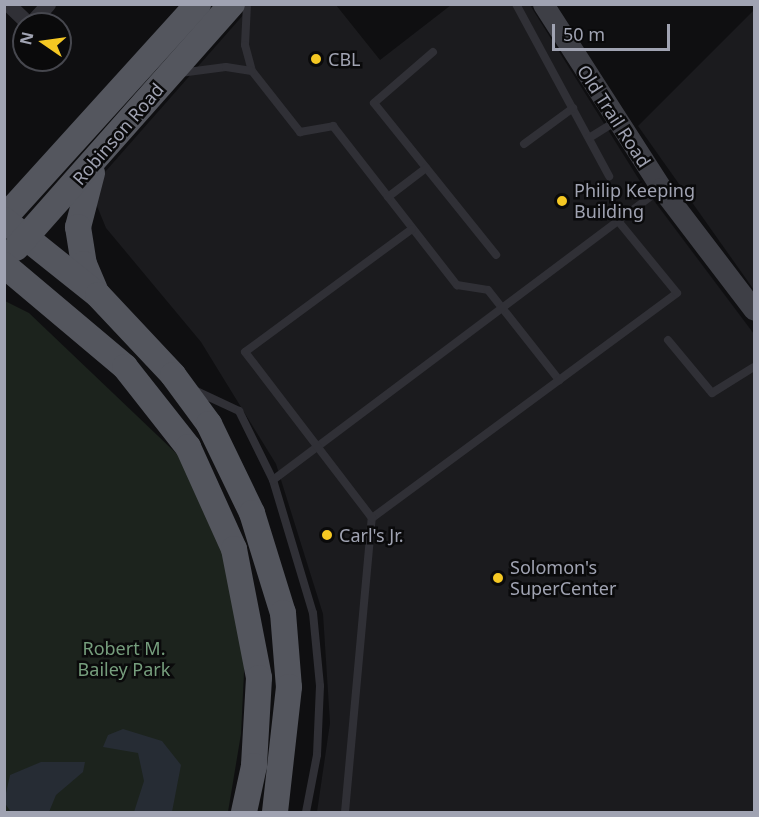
<!DOCTYPE html>
<style>
body{margin:0}
#map{position:relative;width:759px;height:817px;overflow:hidden;background:#0f0f11;font-family:"Noto Sans",sans-serif}
div>[style]{position:absolute}
[style*='--x']{left:calc(var(--x)*1px);top:calc(var(--y)*1px);width:calc(var(--w)*1px);rotate:calc(var(--a)*1deg)}
.built>*{inset:0;background:#1b1b1e}
.green>*{inset:0;background:#1c231d}
.water>*{inset:0;background:#262c34}
.service>*{height:8px;margin:-4px;padding:0 4px;transform-origin:4px;border-radius:4px;background:#303036}
.minor>*{height:15px;margin:-7.5px;padding:0 7.5px;transform-origin:7.5px;border-radius:7.5px;background:#303036}
.secondary>*{height:21px;margin:-10.5px;padding:0 10.5px;transform-origin:10.5px;border-radius:10.5px;background:#3e3f46}
.trunk>*{height:26px;margin:-13px;padding:0 13px;transform-origin:13px;border-radius:13px;background:#54565e}
.dots>*{width:16px;height:16px;translate:-50% -50%;box-sizing:border-box;border:3px solid #0a0a0b;border-radius:50%}
span{translate:-50% -50%;white-space:nowrap;text-align:center;line-height:1.15;-webkit-text-stroke:5px #0a0a0b;paint-order:stroke}
.poi-label{font-size:18px;color:#a0a3b2}
.left{translate:0 -50%;text-align:left}
.street-label{font-size:18px;color:#a0a3b2}
.park-label{font-size:18px;color:#769e7d}
.frame{position:absolute;inset:0;border:6px solid #a0a3b2;pointer-events:none}
.north{position:absolute;left:12px;top:12px;width:60px;height:60px;box-sizing:border-box;background:#0a0a0b;border:2px solid #46474e;border-radius:50%;rotate:283deg;font-size:16px;font-weight:700;line-height:24px;text-align:center;color:#a0a3b2}
.north::after{content:'';display:block;margin:auto;width:21px;height:27px;background:#f5c823;clip-path:polygon(50% 0,100% 100%,50% 72%,0 100%)}
.scale{position:absolute;left:552px;top:24px;width:118px;height:27px;box-sizing:border-box;border:3px solid #a0a3b2;border-top:0;padding-left:8px;font-size:18px;line-height:21px;white-space:nowrap;color:#a0a3b2;-webkit-text-stroke:4px #0a0a0b;paint-order:stroke}
</style>
<div id="map">
<div class="built">
<i style="clip-path:polygon(252px 5px,336px 5px,380px 60px,451px 5px,530px 5px,643px 186px,754px 334px,754px 812px,317px 812px,330px 723px,323px 614px,276px 464px,201px 342px,106px 228px,90px 189px)"></i>
<i style="clip-path:polygon(754px 10px,754px 290px,638px 126px)"></i>
</div>
<div class="green">
<i style="clip-path:polygon(5px 301px,29px 313px,178px 455px,225px 546px,246px 632px,241px 734px,228px 812px,5px 812px)"></i>
</div>
<div class="water">
<i style="clip-path:polygon(123px 729px,162px 741px,181px 765px,172px 812px,134px 812px,144px 781px,138px 753px,103px 747px,108px 735px)"></i>
<i style="clip-path:polygon(41px 762px,85px 762px,83px 772px,56px 795px,49px 812px,11px 812px,4px 802px,10px 775px)"></i>
</div>
<div class="service">
<i style="--x:247;--y:4;--w:41;--a:92.8"></i>
<i style="--x:245;--y:45;--w:27;--a:75"></i>
<i style="--x:252;--y:71;--w:78;--a:51.8"></i>
<i style="--x:300;--y:132;--w:34;--a:-10"></i>
<i style="--x:333;--y:126;--w:202;--a:52.1"></i>
<i style="--x:457;--y:285;--w:31;--a:9"></i>
<i style="--x:488;--y:290;--w:115;--a:51.7"></i>
<i style="--x:516;--y:4;--w:196;--a:61.6"></i>
<i style="--x:433;--y:52;--w:78;--a:139.2"></i>
<i style="--x:374;--y:103;--w:195;--a:51.2"></i>
<i style="--x:180;--y:73;--w:46;--a:-7.4"></i>
<i style="--x:226;--y:67;--w:26;--a:9"></i>
<i style="--x:589;--y:138;--w:32;--a:-32"></i>
<i style="--x:524;--y:144;--w:61;--a:-36.3"></i>
<i style="--x:388;--y:197;--w:48;--a:-37.3"></i>
<i style="--x:668;--y:340;--w:69;--a:50.3"></i>
<i style="--x:712;--y:393;--w:49;--a:-31.8"></i>
<i style="--x:194;--y:390;--w:50;--a:25"></i>
<i style="--x:239;--y:411;--w:77;--a:63.8"></i>
<i style="--x:273;--y:480;--w:139;--a:73.3"></i>
<i style="--x:313;--y:613;--w:73;--a:84.5"></i>
<i style="--x:320;--y:686;--w:69;--a:92.5"></i>
<i style="--x:317;--y:755;--w:58;--a:100.9"></i>
<i style="--x:273;--y:480;--w:484;--a:-36.9"></i>
<i style="--x:372;--y:518;--w:379;--a:-36.4"></i>
<i style="--x:677;--y:293;--w:93;--a:-129.3"></i>
<i style="--x:345;--y:812;--w:295;--a:-84.8"></i>
<i style="--x:372;--y:518;--w:209;--a:-127.4"></i>
<i style="--x:245;--y:352;--w:207;--a:-36.4"></i>
</div>
<div class="minor">
<i style="--x:8;--y:4;--w:29;--a:44"></i>
<i style="--x:30;--y:24;--w:27;--a:-48"></i>
</div>
<div class="secondary">
<i style="--x:543;--y:4;--w:219;--a:57.3"></i>
<i style="--x:661;--y:188;--w:153;--a:52.7"></i>
</div>
<div class="trunk">
<i style="--x:92;--y:173;--w:56;--a:104.5"></i>
<i style="--x:78;--y:227;--w:37;--a:81"></i>
<i style="--x:84;--y:264;--w:28;--a:67"></i>
<i style="--x:4;--y:218;--w:289;--a:-47.8"></i>
<i style="--x:4;--y:220;--w:120;--a:38.6"></i>
<i style="--x:98;--y:295;--w:110;--a:46.8"></i>
<i style="--x:173;--y:375;--w:61;--a:53.7"></i>
<i style="--x:209;--y:424;--w:99;--a:64.2"></i>
<i style="--x:252;--y:513;--w:105;--a:72.8"></i>
<i style="--x:283;--y:613;--w:74;--a:85.4"></i>
<i style="--x:289;--y:687;--w:126;--a:96.4"></i>
<i style="--x:16;--y:248;--w:326;--a:-48.5"></i>
<i style="--x:4;--y:265;--w:158;--a:40.1"></i>
<i style="--x:125;--y:367;--w:102;--a:51.8"></i>
<i style="--x:188;--y:447;--w:112;--a:65.7"></i>
<i style="--x:234;--y:549;--w:131;--a:79"></i>
<i style="--x:259;--y:678;--w:88;--a:93.3"></i>
<i style="--x:254;--y:766;--w:47;--a:102.3"></i>
</div>
<div class="dots">
<i style="left:316px;top:59px;background:#f5c823"></i>
<i style="left:562px;top:201px;background:#f5c823"></i>
<i style="left:327px;top:535px;background:#f5c823"></i>
<i style="left:498px;top:578px;background:#f5c823"></i>
</div>
<div class="poi-label">
<span class="left" style="left:328px;top:59px">CBL</span>
<span class="left" style="left:574px;top:201px">Philip Keeping<br>Building</span>
<span class="left" style="left:339px;top:535px">Carl's Jr.</span>
<span class="left" style="left:510px;top:578px">Solomon's<br>SuperCenter</span>
</div>
<div class="street-label">
<span style="left:614px;top:116px;rotate:57deg">Old Trail Road</span>
<span style="left:118px;top:134px;rotate:-49deg">Robinson Road</span>
</div>
<div class="park-label">
<span style="left:124px;top:659px">Robert M.<br>Bailey Park</span>
</div>
<div class="frame"></div>
<div class="north">N</div>
<div class="scale">50 m</div>
</div>
